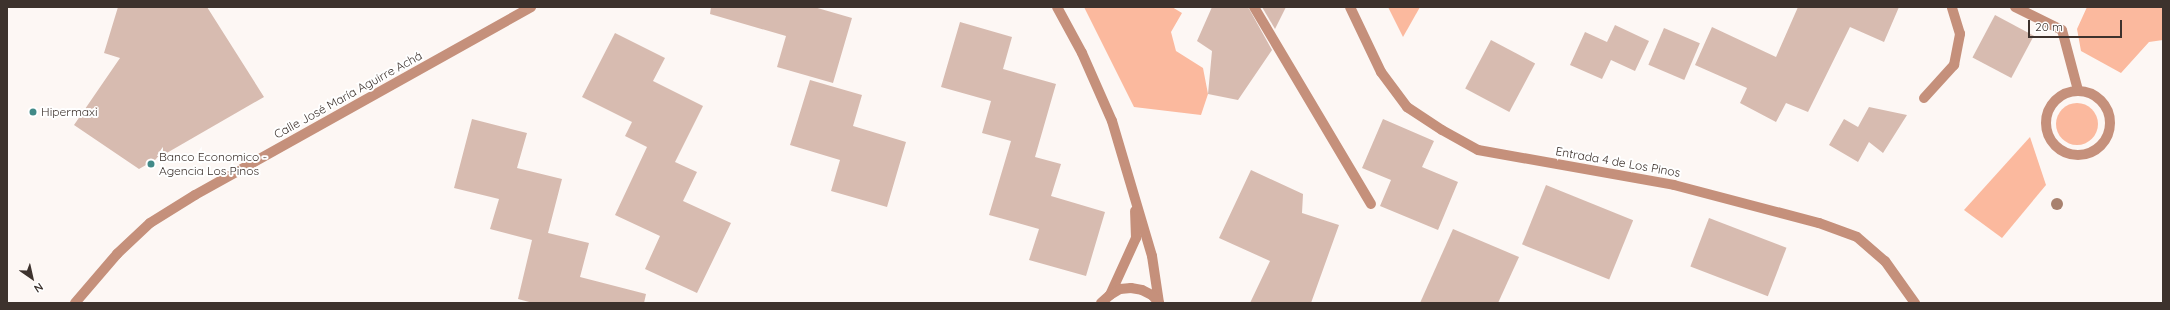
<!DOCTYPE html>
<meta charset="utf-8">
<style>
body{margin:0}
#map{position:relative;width:2170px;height:310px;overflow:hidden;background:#fdf7f4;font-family:Quicksand,sans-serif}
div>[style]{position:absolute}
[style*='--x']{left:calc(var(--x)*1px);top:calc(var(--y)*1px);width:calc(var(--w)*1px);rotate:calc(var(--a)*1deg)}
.green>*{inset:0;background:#fbb99e}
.round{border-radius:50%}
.building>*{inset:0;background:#d7bbb0;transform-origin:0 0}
.service>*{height:10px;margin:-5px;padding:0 5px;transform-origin:5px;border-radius:5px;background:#c5907b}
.minor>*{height:10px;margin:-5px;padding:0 5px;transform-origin:5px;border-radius:5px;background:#c5907b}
.minor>.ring{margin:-5px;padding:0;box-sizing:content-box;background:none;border:10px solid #c5907b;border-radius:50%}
.tertiary>*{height:10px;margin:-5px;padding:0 5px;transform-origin:5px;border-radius:5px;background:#c5907b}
.trees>*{width:12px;height:12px;margin:-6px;border-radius:50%;background:#a8816e}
.dots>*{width:11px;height:11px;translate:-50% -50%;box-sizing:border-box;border:2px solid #fff;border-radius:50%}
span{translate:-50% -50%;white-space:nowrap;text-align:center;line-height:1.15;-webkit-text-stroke:4px #fff;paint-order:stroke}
.street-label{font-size:12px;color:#3d322d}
.poi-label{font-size:12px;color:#3d322d}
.left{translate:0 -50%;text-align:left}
.frame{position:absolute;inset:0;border:8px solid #3d322d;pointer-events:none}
.north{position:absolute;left:12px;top:258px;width:40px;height:40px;-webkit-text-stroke:3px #fff;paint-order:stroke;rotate:146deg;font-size:11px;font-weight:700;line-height:16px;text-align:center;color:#3d322d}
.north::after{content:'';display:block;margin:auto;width:14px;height:18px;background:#3d322d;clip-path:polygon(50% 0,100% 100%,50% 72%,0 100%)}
.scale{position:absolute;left:2028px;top:20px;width:94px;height:18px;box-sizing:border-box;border:2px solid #3d322d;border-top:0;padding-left:5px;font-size:12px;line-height:14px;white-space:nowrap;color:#3d322d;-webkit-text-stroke:3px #fff;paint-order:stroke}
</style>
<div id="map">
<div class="green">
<i style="clip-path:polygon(1084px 7px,1172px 7px,1182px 13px,1171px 32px,1176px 51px,1203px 68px,1208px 94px,1201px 115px,1134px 107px)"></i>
<i style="clip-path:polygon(1388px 7px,1420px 7px,1403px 37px)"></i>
<i style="clip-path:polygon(2087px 7px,2163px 7px,2163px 40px,2149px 42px,2121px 73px,2081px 51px,2077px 29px)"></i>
<i class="round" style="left:2056px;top:103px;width:42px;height:42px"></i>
<i style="clip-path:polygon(2030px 137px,2046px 185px,2002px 238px,1964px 210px)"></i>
</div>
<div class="building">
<i style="clip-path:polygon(118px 7px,207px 7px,264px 97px,139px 169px,74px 125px,120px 58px,104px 53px)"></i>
<i style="clip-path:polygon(711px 7px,814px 7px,852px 18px,833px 83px,777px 67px,786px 36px,710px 14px)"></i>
<i style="clip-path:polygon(1212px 7px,1248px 7px,1272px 50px,1238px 100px,1208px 94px,1212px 51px,1197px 41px)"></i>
<i style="clip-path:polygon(1262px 7px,1286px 7px,1275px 29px)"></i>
<i style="clip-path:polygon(1798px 7px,1899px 7px,1884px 42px,1850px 27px,1808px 112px,1786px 103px,1776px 122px,1740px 103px,1747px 88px,1695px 65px,1712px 27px,1776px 57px)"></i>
<i style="left:1995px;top:15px;width:44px;height:48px;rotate:28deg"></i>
<i style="clip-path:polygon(960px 22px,1012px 37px,1003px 69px,1056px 84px,1035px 157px,1061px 164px,1051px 196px,1105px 212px,1086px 276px,1029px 260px,1039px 229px,989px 215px,1011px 141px,982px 133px,991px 101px,941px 87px)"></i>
<i style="clip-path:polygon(1615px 25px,1649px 41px,1635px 71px,1611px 60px,1602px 79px,1570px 65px,1585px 32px,1607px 42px)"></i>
<i style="left:1664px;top:28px;width:39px;height:40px;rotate:23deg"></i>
<i style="clip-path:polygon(615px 33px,665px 58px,653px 81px,703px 106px,675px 162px,697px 172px,683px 201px,731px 223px,697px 293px,645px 269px,660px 236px,615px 215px,647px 147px,625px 136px,632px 122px,582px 97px)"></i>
<i style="left:1491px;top:40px;width:50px;height:55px;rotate:28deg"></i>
<i style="clip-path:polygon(810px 80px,862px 95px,853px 126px,906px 142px,887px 207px,831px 191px,840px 160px,790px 145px)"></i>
<i style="clip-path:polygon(1869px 107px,1907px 115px,1883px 153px,1869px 142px,1858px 162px,1829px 145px,1844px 119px,1858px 127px)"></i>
<i style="clip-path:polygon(472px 119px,527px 133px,517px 168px,562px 179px,548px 233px,589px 243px,580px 277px,646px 294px,644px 303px,533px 303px,518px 299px,532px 240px,490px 229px,499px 199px,454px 188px)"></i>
<i style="clip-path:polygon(1383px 119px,1434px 141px,1422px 167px,1458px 182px,1438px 230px,1380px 206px,1391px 180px,1362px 168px)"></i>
<i style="clip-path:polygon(1251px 170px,1303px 194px,1302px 213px,1339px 225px,1311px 303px,1250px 303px,1270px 261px,1219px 238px)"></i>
<i style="left:1546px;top:185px;width:94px;height:64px;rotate:22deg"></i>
<i style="left:1709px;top:218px;width:83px;height:52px;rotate:21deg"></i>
<i style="clip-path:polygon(1453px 229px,1519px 257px,1498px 303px,1420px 303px)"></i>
</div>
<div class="service">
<i style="--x:1254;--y:7;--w:229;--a:59.3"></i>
<i style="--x:1924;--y:98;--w:45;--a:-47.7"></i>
<i style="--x:1954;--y:65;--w:32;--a:-79"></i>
<i style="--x:1960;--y:34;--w:28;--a:-107"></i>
</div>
<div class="minor">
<i style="--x:1057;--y:7;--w:52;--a:61.5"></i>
<i style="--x:1082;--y:53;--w:74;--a:66.2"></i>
<i style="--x:1112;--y:121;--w:141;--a:73.5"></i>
<i style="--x:1152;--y:256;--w:48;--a:81.5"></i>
<i style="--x:1350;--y:7;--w:72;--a:64.5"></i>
<i style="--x:1381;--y:72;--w:44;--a:53.4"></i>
<i style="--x:1407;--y:107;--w:42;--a:33.3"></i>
<i style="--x:1442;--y:130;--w:41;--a:29.1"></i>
<i style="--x:1478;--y:150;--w:199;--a:10.1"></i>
<i style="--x:1674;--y:185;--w:150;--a:14.7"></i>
<i style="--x:1819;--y:223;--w:40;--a:20.2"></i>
<i style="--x:1857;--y:237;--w:37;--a:41"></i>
<i style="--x:1885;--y:261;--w:52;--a:54.5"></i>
<i style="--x:2015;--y:7;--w:52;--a:26.1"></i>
<i style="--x:2062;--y:30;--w:62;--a:75.1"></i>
<i class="ring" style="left:2046px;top:91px;width:54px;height:54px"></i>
<i style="--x:1110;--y:295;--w:63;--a:-65.5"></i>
<i style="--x:1136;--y:238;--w:27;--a:-92"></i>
<i style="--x:1101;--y:303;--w:12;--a:-42"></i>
<i style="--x:1110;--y:295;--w:12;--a:-31"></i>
<i style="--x:1120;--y:289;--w:11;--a:-5"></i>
<i style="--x:1131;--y:288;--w:11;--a:10"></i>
<i style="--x:1142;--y:290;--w:11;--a:27"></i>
<i style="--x:1152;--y:295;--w:11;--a:49"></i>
</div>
<div class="tertiary">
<i style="--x:75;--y:303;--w:65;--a:-49.4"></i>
<i style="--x:117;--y:254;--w:45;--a:-43.2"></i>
<i style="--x:150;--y:223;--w:53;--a:-31.9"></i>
<i style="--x:195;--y:195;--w:385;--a:-29.2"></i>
</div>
<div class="trees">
<i style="left:2057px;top:204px"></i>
</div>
<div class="dots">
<i style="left:33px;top:112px;background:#428a88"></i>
<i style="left:151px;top:164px;background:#428a88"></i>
</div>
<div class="street-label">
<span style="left:348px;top:95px;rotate:-29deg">Calle José María Aguirre Achá</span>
<span style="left:1618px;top:162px;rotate:10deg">Entrada 4 de Los Pinos</span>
</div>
<div class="poi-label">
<span class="left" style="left:41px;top:112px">Hipermaxi</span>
<span class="left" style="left:159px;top:164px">Banco Economico -<br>Agencia Los Pinos</span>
</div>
<div class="frame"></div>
<div class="north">N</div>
<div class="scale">20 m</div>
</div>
